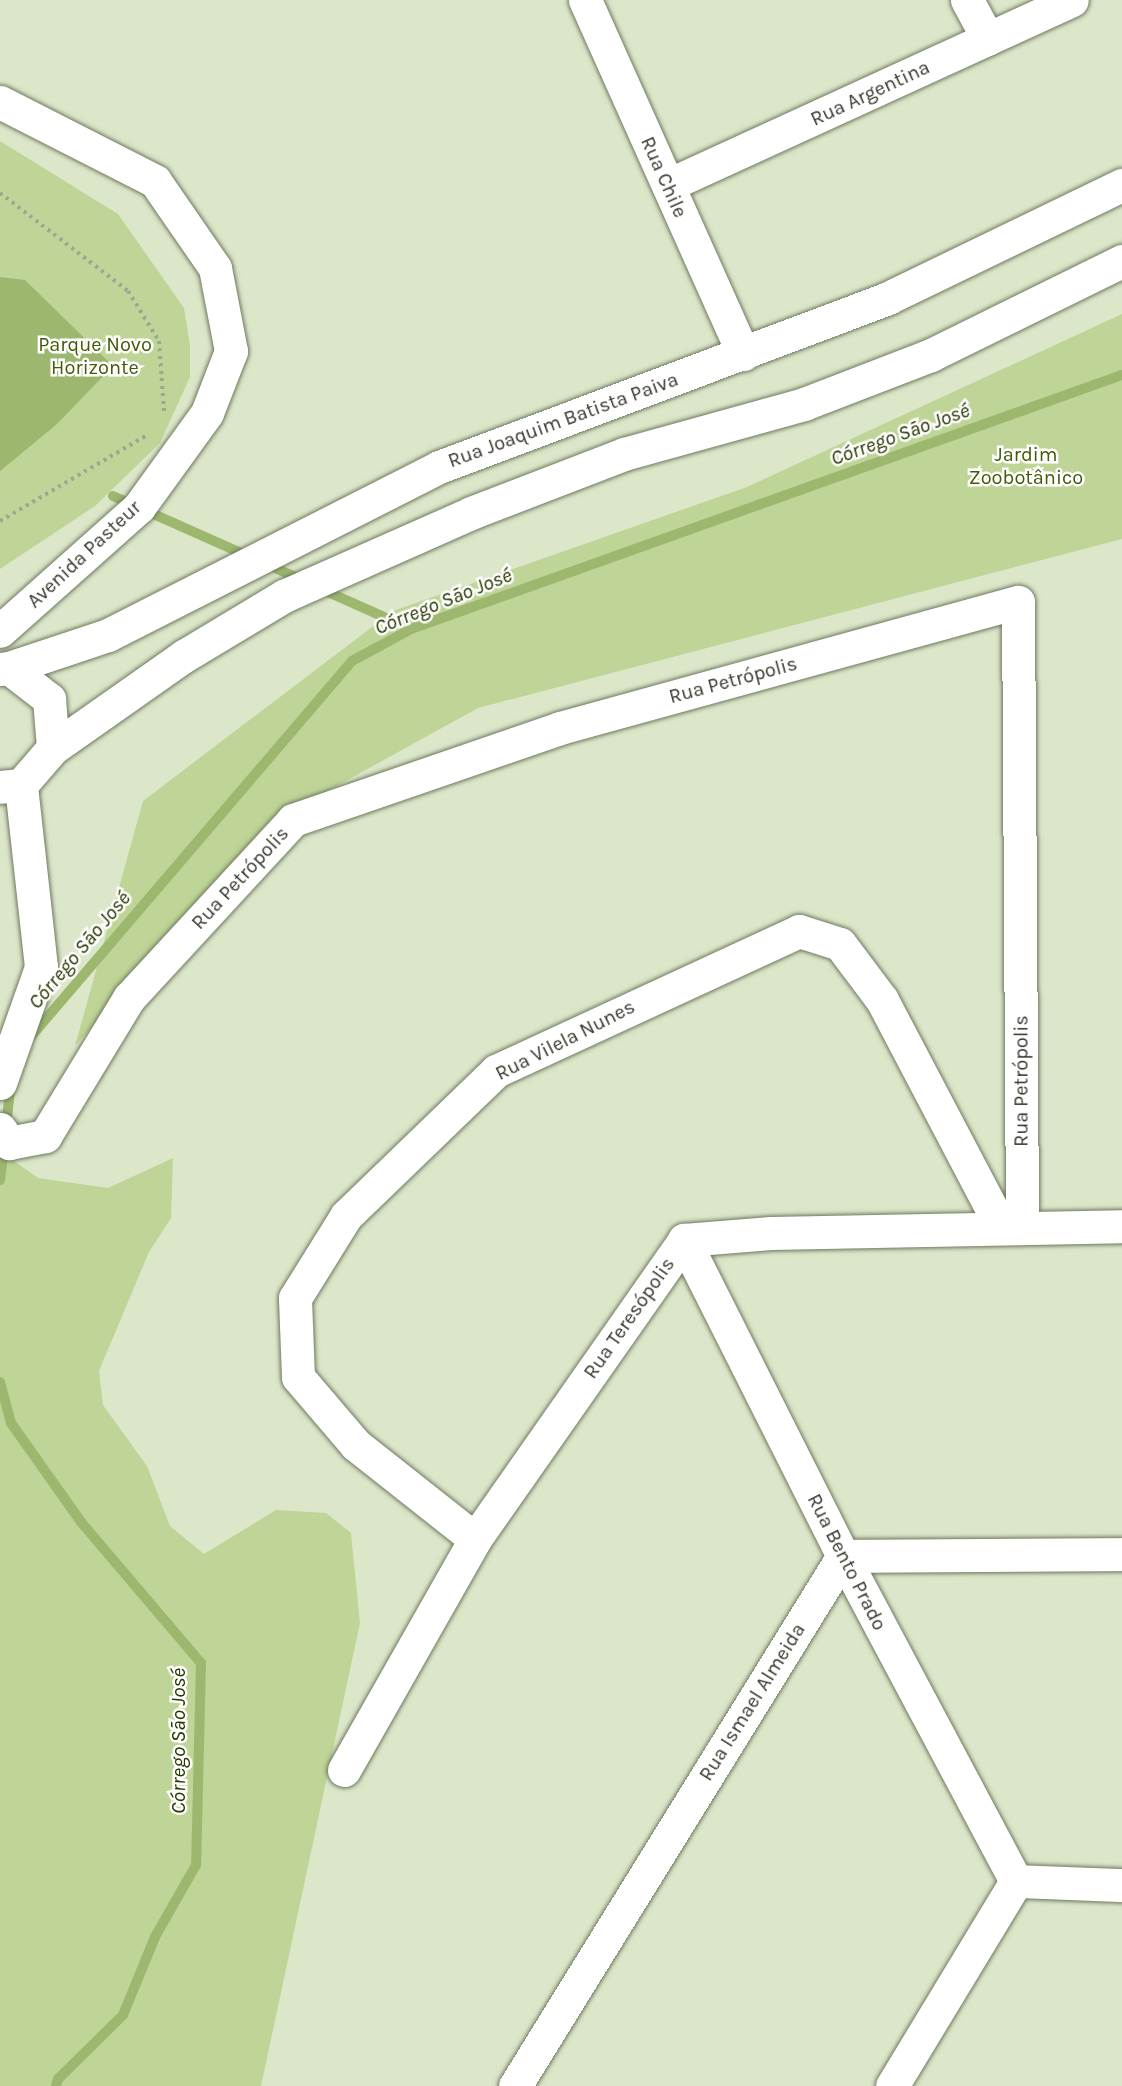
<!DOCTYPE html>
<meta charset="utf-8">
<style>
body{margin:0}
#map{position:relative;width:1122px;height:2086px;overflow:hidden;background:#dce7ca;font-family:Karla,sans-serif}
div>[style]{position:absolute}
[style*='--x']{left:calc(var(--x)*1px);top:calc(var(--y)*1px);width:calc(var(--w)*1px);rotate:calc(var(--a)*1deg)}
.green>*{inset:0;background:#bed597}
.water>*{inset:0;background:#9db76f}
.stream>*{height:10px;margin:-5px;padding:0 5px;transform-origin:5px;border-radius:5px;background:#9db76f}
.path>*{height:4px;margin-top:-2px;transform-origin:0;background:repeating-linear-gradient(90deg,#9da690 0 3px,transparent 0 7.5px)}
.roads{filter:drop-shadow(0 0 2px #6f795e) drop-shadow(0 0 2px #6f795e)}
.minor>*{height:33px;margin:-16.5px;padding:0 16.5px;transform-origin:16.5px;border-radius:16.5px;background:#fff}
.secondary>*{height:33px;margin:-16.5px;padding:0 16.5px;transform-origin:16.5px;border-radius:16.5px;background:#fff}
span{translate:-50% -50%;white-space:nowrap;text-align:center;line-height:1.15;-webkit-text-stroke:5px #fff;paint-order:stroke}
.street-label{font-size:20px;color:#353a2e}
.park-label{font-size:20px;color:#445a07}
.water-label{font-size:21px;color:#283700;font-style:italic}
</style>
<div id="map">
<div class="green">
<i style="clip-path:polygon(0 141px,118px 214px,184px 308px,190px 346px,190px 377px,160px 443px,95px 506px,0 569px)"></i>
<i style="clip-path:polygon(1122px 314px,1122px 539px,478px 708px,266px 825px,75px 1046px,143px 801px,393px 611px,747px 487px)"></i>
<i style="clip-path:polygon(0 1151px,38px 1178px,108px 1188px,173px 1158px,171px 1218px,149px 1252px,99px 1371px,103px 1405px,147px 1466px,170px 1526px,204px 1554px,276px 1510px,326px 1513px,351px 1533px,360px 1623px,261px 2086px,0 2086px)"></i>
</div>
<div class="water">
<i style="clip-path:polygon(0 277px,25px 280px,113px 366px,56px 425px,0 471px)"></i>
</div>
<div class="stream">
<i style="--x:113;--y:496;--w:150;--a:24"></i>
<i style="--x:264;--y:563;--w:42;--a:24.1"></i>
<i style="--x:319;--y:588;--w:101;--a:24"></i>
<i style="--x:27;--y:1041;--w:500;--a:-49.46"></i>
<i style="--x:352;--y:661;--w:67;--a:-28.5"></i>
<i style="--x:411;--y:629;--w:755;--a:-19.66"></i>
<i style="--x:6;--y:1126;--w:44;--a:-83.5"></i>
<i style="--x:0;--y:1180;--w:35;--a:-83"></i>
<i style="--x:0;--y:1382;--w:42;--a:75"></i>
<i style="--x:11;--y:1423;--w:121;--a:54.7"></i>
<i style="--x:81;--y:1522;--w:185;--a:49.6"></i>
<i style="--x:201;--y:1663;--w:202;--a:91.4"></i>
<i style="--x:196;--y:1865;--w:83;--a:119.7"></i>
<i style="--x:155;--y:1937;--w:84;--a:112.3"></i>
<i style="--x:123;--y:2015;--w:91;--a:135.4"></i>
<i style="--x:58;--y:2079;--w:7;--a:106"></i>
</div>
<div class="path">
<i style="--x:0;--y:193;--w:161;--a:37.4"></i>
<i style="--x:128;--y:291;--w:59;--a:58.2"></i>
<i style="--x:159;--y:341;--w:70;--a:85.9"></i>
<i style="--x:0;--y:521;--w:170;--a:-30.3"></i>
</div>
<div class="roads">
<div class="minor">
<i style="--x:585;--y:0;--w:388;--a:65.9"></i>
<i style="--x:967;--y:0;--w:44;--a:61.7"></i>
<i style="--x:0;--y:102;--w:174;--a:27"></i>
<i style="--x:155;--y:181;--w:106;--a:55.4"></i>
<i style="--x:215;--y:268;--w:85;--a:79.1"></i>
<i style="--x:231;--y:351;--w:66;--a:111.2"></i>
<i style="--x:207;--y:413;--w:116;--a:125.9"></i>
<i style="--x:139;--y:507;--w:186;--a:138.3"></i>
<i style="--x:668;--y:185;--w:444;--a:-24.6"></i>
<i style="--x:0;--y:1083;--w:123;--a:-70.5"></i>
<i style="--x:41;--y:967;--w:183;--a:-96.3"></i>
<i style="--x:0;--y:1129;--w:17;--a:57"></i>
<i style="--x:9;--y:1143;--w:37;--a:-11"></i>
<i style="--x:45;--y:1136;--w:162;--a:-58.7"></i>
<i style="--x:129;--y:998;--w:242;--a:-47.3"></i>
<i style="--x:293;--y:820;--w:282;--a:-19"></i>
<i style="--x:560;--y:728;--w:475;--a:-15.4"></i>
<i style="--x:1018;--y:602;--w:624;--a:89.63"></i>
<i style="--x:684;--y:1240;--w:354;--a:63.3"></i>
<i style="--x:843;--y:1556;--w:368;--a:62"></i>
<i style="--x:475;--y:1539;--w:152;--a:-141.7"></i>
<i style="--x:356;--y:1445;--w:89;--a:-130.5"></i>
<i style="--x:298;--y:1377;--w:79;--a:-92.2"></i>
<i style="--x:295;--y:1298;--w:97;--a:-58.1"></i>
<i style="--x:346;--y:1216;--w:209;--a:-44"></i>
<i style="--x:496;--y:1071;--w:334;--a:-24.8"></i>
<i style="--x:799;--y:931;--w:43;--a:17.6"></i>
<i style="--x:840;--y:944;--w:70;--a:53.1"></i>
<i style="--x:882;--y:1000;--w:256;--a:62.3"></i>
<i style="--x:843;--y:1556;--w:279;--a:-0.4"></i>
<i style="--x:344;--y:1770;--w:266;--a:-60.4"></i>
<i style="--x:475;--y:1539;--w:365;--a:-55"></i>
<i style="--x:684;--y:1240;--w:87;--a:-4.6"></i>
<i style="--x:771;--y:1233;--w:351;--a:-1.1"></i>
<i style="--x:1016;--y:1881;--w:106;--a:2.2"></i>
<i style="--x:515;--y:2086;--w:623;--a:-58.25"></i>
<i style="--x:892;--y:2086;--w:240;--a:-58.8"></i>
</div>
<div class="secondary">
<i style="--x:9;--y:668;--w:104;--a:-18.4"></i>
<i style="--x:108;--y:635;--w:371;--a:-26.9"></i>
<i style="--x:439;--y:467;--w:480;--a:-20.6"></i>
<i style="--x:888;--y:298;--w:260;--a:-25.8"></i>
<i style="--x:0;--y:669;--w:9;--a:-6"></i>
<i style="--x:9;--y:668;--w:51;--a:37.8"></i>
<i style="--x:49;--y:699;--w:49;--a:85.3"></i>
<i style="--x:53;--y:748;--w:49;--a:130.9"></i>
<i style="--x:21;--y:785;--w:21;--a:175"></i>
<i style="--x:53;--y:748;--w:160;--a:-35.1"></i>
<i style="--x:184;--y:656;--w:117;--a:-31"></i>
<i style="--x:284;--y:596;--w:205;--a:-23.9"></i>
<i style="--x:471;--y:513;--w:164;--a:-21.1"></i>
<i style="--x:624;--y:454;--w:187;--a:-15.5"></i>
<i style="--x:804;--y:404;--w:136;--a:-21.1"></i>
<i style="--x:931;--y:355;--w:213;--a:-26.2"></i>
</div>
</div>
<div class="street-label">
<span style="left:870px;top:93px;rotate:-25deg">Rua Argentina</span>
<span style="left:664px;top:177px;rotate:66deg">Rua Chile</span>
<span style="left:563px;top:420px;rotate:-20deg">Rua Joaquim Batista Paiva</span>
<span style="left:84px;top:554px;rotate:-43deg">Avenida Pasteur</span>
<span style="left:733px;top:680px;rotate:-15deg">Rua Petrópolis</span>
<span style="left:240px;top:878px;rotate:-47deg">Rua Petrópolis</span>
<span style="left:565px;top:1040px;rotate:-27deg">Rua Vilela Nunes</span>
<span style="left:1021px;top:1081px;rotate:-90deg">Rua Petrópolis</span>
<span style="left:629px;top:1318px;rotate:-55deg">Rua Teresópolis</span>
<span style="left:847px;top:1562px;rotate:63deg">Rua Bento Prado</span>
<span style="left:752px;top:1702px;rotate:-58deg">Rua Ismael Almeida</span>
</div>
<div class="park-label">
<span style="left:95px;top:356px">Parque Novo<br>Horizonte</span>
<span style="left:1026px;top:466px">Jardim<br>Zoobotânico</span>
</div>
<div class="water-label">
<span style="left:900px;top:434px;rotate:-20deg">Córrego São José</span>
<span style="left:443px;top:601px;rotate:-22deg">Córrego São José</span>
<span style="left:79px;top:950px;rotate:-50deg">Córrego São José</span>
<span style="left:178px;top:1741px;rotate:-90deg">Córrego São José</span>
</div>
</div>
